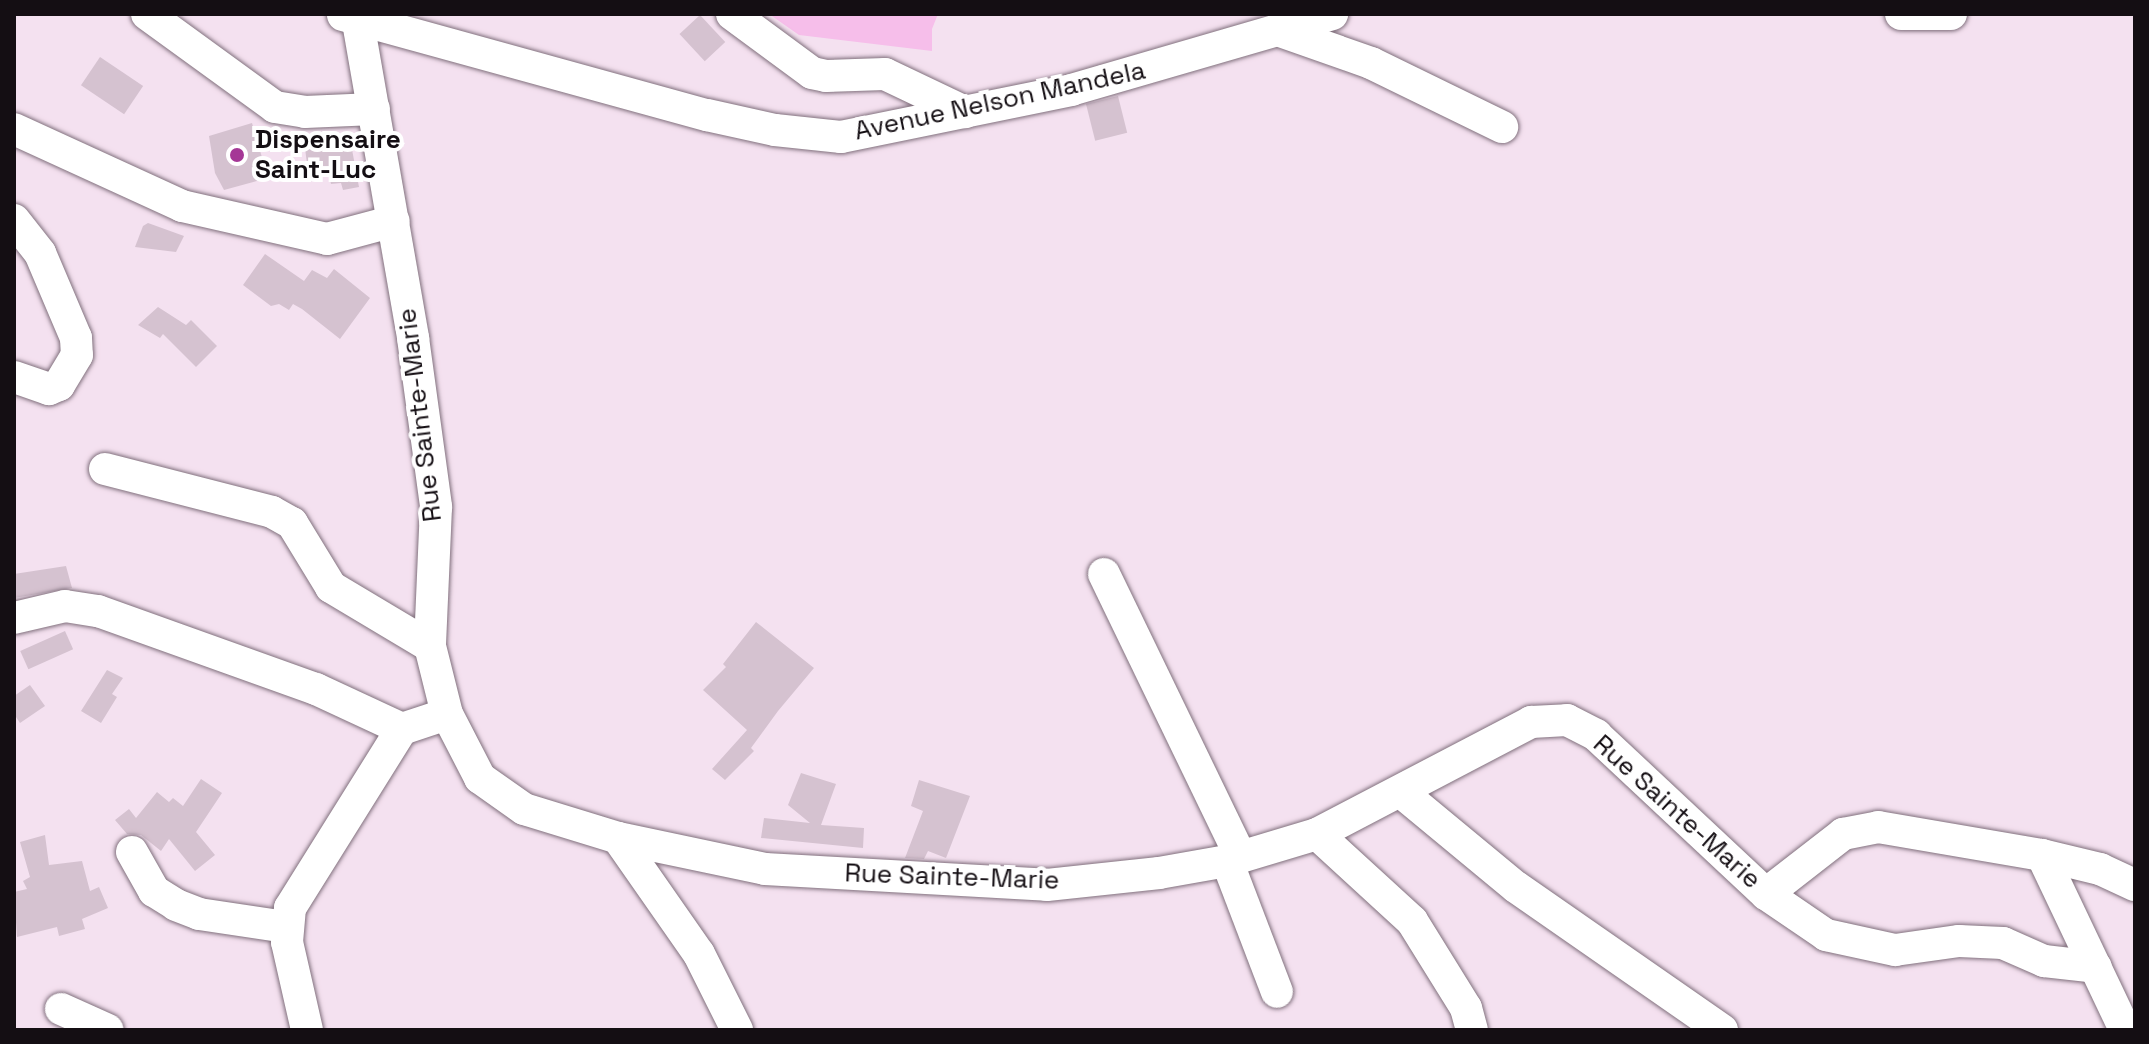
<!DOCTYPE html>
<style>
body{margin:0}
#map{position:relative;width:2149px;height:1044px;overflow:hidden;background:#f4e1f0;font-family:"Space Grotesk",sans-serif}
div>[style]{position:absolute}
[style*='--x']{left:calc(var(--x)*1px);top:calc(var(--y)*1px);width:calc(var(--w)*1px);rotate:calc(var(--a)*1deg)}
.green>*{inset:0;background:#f6beea}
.building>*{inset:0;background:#d5c2d0;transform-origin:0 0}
.roads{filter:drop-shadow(0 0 2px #81707d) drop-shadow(0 0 2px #81707d)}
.minor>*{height:32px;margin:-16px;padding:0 16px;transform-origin:16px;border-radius:16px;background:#fff}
.dots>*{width:22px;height:22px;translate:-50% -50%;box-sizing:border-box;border:4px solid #fff;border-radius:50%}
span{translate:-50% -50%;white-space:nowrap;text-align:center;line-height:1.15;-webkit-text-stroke:8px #fff;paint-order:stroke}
.street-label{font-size:26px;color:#140e13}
.poi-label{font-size:26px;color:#140e13;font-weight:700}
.left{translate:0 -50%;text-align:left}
.frame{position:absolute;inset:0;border:16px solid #140e13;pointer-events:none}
</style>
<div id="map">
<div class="green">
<i style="clip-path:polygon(769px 14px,938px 14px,932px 29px,932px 51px,799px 35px)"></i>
</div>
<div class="building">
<i style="left:700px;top:15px;width:37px;height:28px;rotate:47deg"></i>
<i style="left:100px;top:57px;width:52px;height:34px;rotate:34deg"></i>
<i style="left:1118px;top:96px;width:38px;height:33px;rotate:76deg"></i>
<i style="clip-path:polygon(252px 123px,268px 178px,224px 190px,215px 173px,209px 136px)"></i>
<i style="clip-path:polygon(322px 137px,324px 143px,338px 140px,339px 146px,351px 144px,359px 187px,343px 190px,341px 183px,331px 184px,329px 175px,316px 176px,315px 171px,308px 171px,304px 141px)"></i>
<i style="clip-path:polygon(148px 223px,184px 236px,176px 252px,135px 247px,143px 226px)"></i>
<i style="clip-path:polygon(265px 254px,304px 281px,312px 270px,327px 278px,334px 269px,370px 298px,340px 339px,302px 309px,293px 304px,289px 310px,279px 304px,271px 306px,243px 285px)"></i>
<i style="clip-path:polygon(158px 307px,186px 325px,191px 320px,217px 346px,196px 367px,163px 334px,160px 338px,138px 325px)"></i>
<i style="clip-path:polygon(66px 566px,72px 588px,14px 598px,14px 574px)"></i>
<i style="clip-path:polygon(756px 622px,814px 668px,778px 711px,751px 748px,754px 751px,725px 780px,712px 769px,747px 730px,703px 690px,726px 667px,723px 664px)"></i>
<i style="left:65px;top:631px;width:20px;height:49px;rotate:66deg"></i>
<i style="clip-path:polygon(107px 670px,123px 678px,112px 694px,117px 697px,101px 723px,81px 711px)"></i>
<i style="clip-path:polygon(30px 685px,45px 706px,20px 723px,14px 714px,14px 696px)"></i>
<i style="clip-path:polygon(801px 773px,836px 784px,821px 825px,864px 828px,863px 848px,761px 838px,764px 818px,810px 823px,788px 805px)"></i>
<i style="clip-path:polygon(201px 779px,222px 793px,196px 832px,215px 855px,195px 871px,169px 839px,161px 851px,141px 835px,127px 834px,115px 820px,129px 809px,136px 818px,157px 792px,169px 802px,173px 798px,183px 806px)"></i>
<i style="clip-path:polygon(919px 780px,970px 796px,946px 858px,928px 851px,924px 859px,905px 858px,923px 811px,911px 806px)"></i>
<i style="clip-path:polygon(45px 835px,49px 865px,82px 861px,90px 891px,99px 887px,108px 908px,82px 919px,85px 929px,59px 936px,57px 927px,17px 937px,14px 892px,27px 889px,23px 881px,30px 877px,20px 842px)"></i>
</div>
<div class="roads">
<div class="minor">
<i style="--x:147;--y:14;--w:158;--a:36"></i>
<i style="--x:275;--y:107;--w:30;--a:9"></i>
<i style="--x:305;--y:112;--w:69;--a:-2.5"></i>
<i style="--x:732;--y:14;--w:99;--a:36.4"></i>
<i style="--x:812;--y:73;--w:14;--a:12"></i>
<i style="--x:826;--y:76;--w:59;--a:-1.9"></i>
<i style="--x:885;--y:74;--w:89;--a:25.4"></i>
<i style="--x:1901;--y:14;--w:50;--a:0"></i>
<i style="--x:343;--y:15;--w:377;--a:15.4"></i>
<i style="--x:707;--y:115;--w:70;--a:12.4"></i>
<i style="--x:775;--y:130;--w:66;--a:6.1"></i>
<i style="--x:841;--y:137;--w:235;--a:-11.5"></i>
<i style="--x:1071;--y:90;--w:272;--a:-16.2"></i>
<i style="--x:358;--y:22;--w:321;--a:80.1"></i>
<i style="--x:413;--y:338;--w:171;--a:82.2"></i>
<i style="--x:436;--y:507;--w:139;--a:92.5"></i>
<i style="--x:430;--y:646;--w:70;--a:76"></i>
<i style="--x:447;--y:714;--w:72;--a:62.7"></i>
<i style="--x:480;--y:778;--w:54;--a:35.2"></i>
<i style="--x:524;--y:809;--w:98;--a:17.1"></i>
<i style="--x:618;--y:838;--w:150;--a:11.9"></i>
<i style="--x:765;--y:869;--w:282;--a:3.2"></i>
<i style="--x:1047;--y:885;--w:113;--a:-6.1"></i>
<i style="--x:1159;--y:873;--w:69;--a:-10"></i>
<i style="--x:1227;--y:861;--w:94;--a:-16.7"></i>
<i style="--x:1317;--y:834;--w:242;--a:-27.6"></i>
<i style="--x:1531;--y:722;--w:36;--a:-3"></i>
<i style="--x:1567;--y:720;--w:33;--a:27"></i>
<i style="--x:1596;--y:735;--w:233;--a:43.1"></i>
<i style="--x:1766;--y:894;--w:73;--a:34.3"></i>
<i style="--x:1826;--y:935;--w:71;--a:12.3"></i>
<i style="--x:1895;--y:950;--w:65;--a:-8"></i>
<i style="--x:1959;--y:941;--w:44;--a:2.6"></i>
<i style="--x:2003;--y:943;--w:45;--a:23.7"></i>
<i style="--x:2044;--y:961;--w:52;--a:6.6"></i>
<i style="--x:1277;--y:30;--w:100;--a:19.3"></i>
<i style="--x:1371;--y:63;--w:146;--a:26"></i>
<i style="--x:14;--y:129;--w:185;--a:24.6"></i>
<i style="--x:182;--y:206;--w:149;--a:12.8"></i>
<i style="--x:327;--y:239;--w:69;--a:-15"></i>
<i style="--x:14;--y:220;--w:42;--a:51.8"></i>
<i style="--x:40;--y:253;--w:92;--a:67"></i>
<i style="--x:76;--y:338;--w:17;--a:87"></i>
<i style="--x:77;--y:355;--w:35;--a:121"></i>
<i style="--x:59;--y:385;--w:11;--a:158"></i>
<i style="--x:49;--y:389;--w:37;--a:-161"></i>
<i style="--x:105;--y:469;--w:172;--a:14.4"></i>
<i style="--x:272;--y:512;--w:23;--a:29"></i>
<i style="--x:292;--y:523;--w:75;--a:58.6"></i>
<i style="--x:331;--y:587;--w:115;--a:30.8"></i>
<i style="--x:1104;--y:574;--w:314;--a:64.2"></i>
<i style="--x:14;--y:618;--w:52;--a:-13.2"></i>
<i style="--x:65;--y:606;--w:33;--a:9"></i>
<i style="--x:98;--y:611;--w:232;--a:19.7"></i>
<i style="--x:316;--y:689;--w:95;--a:24.9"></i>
<i style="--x:1401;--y:792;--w:149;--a:39.6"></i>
<i style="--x:1516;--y:887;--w:251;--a:34.8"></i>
<i style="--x:1317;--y:834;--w:129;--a:42.5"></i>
<i style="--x:1412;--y:921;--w:102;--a:58.2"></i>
<i style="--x:1466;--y:1008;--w:23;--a:75"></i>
<i style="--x:618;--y:838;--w:141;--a:55.1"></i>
<i style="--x:699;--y:954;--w:85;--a:63.4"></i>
<i style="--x:132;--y:852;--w:45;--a:60.6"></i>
<i style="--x:154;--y:891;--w:26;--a:32"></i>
<i style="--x:176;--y:905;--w:25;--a:21"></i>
<i style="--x:199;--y:914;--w:88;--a:8.5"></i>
<i style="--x:2042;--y:855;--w:194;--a:64.6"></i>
<i style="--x:1227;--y:861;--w:140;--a:69.1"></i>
<i style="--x:1766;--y:894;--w:98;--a:-37.9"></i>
<i style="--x:1843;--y:834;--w:36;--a:-11"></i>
<i style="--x:1878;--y:827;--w:166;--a:9.7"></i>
<i style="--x:2042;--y:855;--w:60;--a:13.6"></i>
<i style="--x:2100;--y:869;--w:38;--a:25"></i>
<i style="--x:61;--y:1009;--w:51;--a:24.1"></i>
<i style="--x:307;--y:1030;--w:90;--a:-102.8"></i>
<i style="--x:287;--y:942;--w:34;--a:-85"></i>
<i style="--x:290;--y:908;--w:211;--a:-58"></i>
<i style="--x:402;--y:729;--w:47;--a:-18.4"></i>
</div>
</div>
<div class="dots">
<i style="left:237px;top:155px;background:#a53796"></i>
</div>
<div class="street-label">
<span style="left:1000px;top:101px;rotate:-12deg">Avenue Nelson Mandela</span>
<span style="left:420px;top:415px;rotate:-97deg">Rue Sainte-Marie</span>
<span style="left:1677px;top:812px;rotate:42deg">Rue Sainte-Marie</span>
<span style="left:952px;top:877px;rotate:2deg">Rue Sainte-Marie</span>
</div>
<div class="poi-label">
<span class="left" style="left:255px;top:155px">Dispensaire<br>Saint-Luc</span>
</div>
<div class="frame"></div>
</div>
